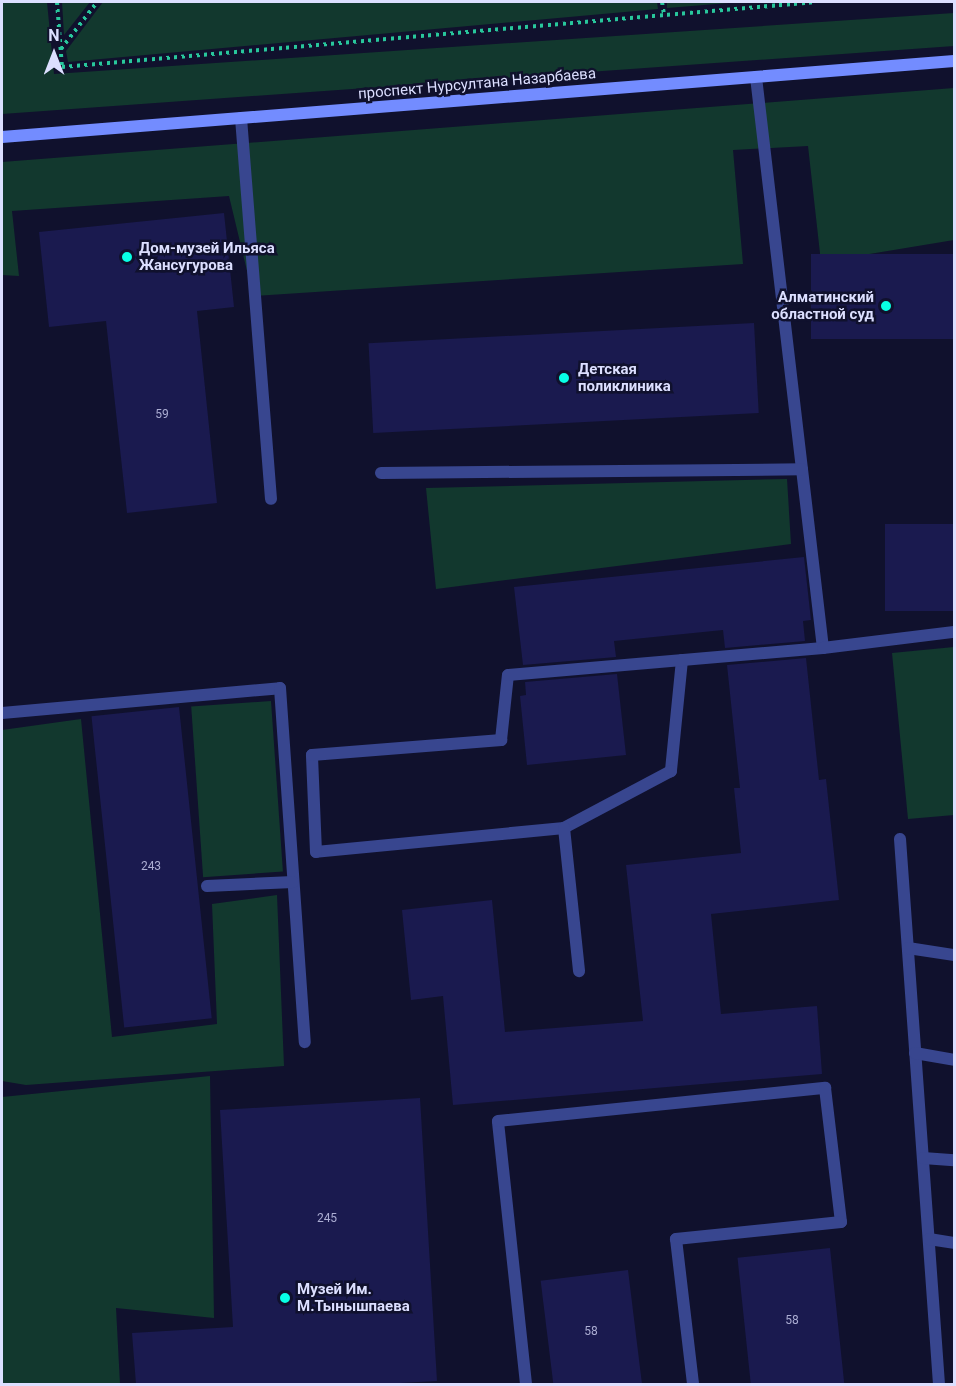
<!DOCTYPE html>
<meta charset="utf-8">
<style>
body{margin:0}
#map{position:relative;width:956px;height:1386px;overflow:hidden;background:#10112d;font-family:Roboto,sans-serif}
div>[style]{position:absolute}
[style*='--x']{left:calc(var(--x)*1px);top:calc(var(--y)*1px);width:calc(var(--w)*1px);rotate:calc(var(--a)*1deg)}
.green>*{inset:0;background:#12382e;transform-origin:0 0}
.building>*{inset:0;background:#1a1a4f;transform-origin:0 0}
.path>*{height:4px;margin-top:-2px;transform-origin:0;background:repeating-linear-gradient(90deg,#28c79c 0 3px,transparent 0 7.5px)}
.lane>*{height:12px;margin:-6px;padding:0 6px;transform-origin:6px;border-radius:6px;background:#38468f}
.secondary>*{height:12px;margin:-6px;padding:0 6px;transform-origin:6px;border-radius:6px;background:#738cff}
.dots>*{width:16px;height:16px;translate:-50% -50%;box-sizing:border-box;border:3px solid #10112d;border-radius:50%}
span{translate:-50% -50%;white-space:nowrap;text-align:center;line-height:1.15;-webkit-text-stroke:5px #10112d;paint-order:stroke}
.number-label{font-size:12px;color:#acaed3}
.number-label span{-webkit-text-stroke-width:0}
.street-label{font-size:15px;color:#dcdfff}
.poi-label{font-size:15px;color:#dcdfff;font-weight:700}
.left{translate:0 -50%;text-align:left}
.right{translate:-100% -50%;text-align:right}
.frame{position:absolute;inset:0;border:3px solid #dcdfff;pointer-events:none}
.north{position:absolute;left:24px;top:24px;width:60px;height:60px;-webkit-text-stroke:4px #10112d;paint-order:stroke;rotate:0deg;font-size:16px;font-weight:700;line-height:24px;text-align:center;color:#dcdfff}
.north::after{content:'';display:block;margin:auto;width:21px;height:27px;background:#dcdfff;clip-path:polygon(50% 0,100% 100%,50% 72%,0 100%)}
</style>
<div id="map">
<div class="green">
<i style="clip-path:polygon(2px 2px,47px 2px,54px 74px,954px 13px,954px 46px,2px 114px)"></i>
<i style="clip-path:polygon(62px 2px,90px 2px,64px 35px)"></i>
<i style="clip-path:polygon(103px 2px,657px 2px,658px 9px,68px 62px,66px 51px)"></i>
<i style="clip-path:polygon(667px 2px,741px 2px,667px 8px)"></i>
<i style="clip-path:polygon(954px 88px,954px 240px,821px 262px,808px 146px,733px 150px,743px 264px,253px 296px,229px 196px,12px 211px,19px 276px,2px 275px,2px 162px)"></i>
<i style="clip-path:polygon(787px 479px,791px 544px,436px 589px,426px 488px)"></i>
<i style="clip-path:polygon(954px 647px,954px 815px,908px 819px,892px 653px)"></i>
<i style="left:271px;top:701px;width:171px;height:80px;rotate:86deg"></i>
<i style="clip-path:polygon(81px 719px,112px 1037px,217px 1024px,212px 904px,277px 895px,284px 1066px,26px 1085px,2px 1081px,2px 730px)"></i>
<i style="clip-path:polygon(210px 1076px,214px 1318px,116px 1308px,120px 1384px,2px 1384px,2px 1097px)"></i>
</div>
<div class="building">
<i style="clip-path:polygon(224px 213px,234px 307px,197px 311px,217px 503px,127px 513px,106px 321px,49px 327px,39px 232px)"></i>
<i style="left:954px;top:254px;width:85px;height:143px;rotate:90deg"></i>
<i style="left:754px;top:323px;width:90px;height:386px;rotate:87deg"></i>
<i style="left:954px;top:524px;width:87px;height:69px;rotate:90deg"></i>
<i style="clip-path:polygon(804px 557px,811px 620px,803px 621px,805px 641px,725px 648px,723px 630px,614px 641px,616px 657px,523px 665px,514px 587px)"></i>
<i style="clip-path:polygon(806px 658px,819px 780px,826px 779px,839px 900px,711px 914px,721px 1014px,817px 1006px,822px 1074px,453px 1105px,443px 996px,411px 1000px,402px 910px,492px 900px,505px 1032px,643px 1021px,626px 865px,741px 853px,734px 788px,740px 788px,727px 665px)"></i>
<i style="clip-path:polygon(617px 674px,626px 755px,527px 765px,520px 696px,526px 695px,525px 682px)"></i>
<i style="left:179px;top:707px;width:313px;height:88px;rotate:84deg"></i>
<i style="clip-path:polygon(420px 1098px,437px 1381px,382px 1384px,136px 1384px,132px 1333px,233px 1327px,220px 1110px)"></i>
<i style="left:830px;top:1248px;width:137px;height:93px;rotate:84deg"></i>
<i style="left:628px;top:1270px;width:115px;height:88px;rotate:83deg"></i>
</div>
<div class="path">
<i style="--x:57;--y:2;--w:65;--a:85.6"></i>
<i style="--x:62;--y:67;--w:757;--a:-4.93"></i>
<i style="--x:662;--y:2;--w:12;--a:81"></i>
<i style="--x:61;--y:49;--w:59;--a:-52.5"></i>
</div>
<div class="lane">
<i style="--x:756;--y:77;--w:575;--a:83.31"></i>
<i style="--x:241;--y:118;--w:382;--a:85.5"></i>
<i style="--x:381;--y:473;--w:421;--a:-0.5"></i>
<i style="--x:682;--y:660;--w:112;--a:95.7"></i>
<i style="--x:671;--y:771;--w:121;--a:152"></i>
<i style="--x:564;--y:828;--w:249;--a:174.5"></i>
<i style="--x:316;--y:852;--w:97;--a:-92.4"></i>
<i style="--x:312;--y:755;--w:190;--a:-4.5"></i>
<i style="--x:501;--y:740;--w:65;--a:-83.9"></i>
<i style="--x:508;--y:675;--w:316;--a:-4.9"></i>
<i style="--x:823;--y:648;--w:132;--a:-7"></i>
<i style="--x:2;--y:713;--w:279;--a:-5.1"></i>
<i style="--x:280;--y:688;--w:355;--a:86"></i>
<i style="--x:564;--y:828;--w:144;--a:84"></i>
<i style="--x:900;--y:839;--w:546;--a:85.91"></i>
<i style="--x:207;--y:886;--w:86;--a:-2.7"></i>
<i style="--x:908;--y:948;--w:47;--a:8.7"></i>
<i style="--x:915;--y:1053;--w:40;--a:10"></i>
<i style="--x:923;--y:1158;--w:31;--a:4"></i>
<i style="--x:929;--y:1239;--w:25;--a:9"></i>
<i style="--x:526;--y:1384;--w:264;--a:-96.1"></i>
<i style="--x:498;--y:1121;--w:329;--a:-5.8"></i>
<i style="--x:825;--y:1088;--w:135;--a:83.2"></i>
<i style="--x:841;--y:1222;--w:166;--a:174.1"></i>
<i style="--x:676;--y:1239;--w:146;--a:83.3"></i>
</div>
<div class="secondary">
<i style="--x:2;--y:137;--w:955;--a:-4.56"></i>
</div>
<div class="dots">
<i style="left:127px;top:257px;background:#08ffe5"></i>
<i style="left:886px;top:306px;background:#08ffe5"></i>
<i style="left:564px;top:378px;background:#08ffe5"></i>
<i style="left:285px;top:1298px;background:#08ffe5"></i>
</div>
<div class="number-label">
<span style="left:162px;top:415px">59</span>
<span style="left:151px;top:867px">243</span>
<span style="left:327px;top:1219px">245</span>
<span style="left:792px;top:1321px">58</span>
<span style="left:591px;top:1332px">58</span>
</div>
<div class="street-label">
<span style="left:477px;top:84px;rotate:-5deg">проспект Нурсултана Назарбаева</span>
</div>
<div class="poi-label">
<span class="left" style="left:139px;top:257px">Дом-музей Ильяса<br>Жансугурова</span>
<span class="right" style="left:874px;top:306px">Алматинский<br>областной суд</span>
<span class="left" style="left:578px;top:378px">Детская<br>поликлиника</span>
<span class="left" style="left:297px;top:1298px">Музей Им.<br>М.Тынышпаева</span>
</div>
<div class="frame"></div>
<div class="north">N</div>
</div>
